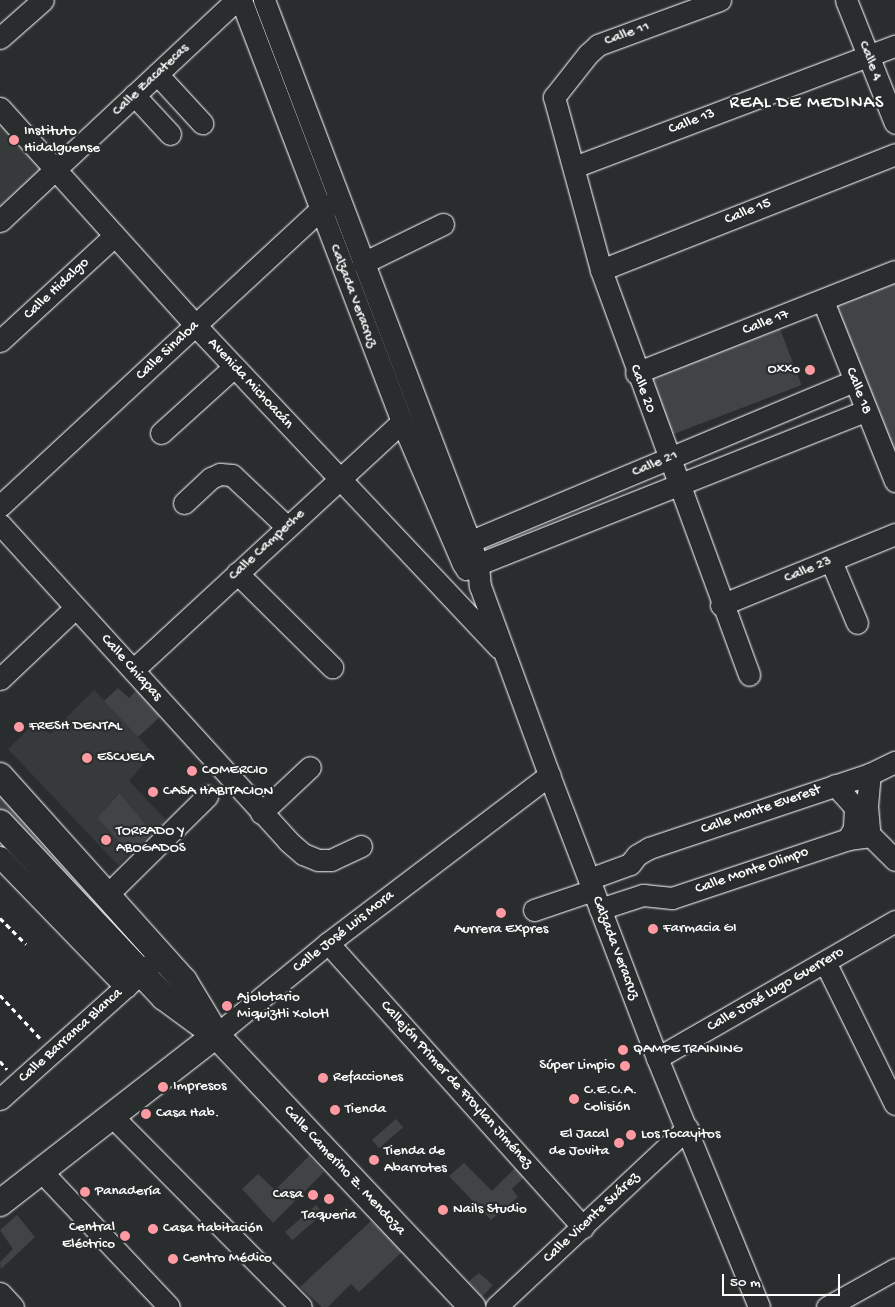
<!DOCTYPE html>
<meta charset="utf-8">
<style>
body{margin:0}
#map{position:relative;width:895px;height:1307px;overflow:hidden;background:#2a2d2e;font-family:"Gochi Hand",sans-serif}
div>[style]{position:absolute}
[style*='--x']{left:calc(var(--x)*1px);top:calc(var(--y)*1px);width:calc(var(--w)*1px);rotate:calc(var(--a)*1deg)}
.built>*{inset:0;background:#373a3b}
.green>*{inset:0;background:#414445;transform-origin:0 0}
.path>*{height:2.5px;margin-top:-1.25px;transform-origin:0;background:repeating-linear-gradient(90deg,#fff 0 5px,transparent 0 9px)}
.roads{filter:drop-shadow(0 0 1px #fff) drop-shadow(0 0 1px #fff)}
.minor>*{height:21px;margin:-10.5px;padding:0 10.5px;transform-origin:10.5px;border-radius:10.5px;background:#2a2d2e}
.major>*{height:26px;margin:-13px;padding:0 13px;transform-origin:13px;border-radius:13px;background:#2a2d2e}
.dots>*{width:14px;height:14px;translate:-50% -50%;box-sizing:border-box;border:2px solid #2a2d2e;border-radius:50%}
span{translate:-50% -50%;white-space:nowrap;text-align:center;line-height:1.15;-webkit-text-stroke:4.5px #2a2d2e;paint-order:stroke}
.street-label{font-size:15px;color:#fff}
.poi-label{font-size:15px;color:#fff}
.left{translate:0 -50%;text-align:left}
.right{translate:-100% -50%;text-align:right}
.quarter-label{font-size:18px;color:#fff;letter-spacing:1px}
.scale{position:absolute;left:722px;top:1274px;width:118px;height:22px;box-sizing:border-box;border:2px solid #fff;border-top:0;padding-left:6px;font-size:15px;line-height:18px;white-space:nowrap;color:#fff;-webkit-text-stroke:4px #2a2d2e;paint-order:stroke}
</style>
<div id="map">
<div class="built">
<i style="clip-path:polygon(0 110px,54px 170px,0 220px)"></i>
<i style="clip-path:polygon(94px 690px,153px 753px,129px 781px,166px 820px,153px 833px,118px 793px,97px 818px,130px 853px,118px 865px,8px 749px,37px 721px,50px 734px)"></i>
</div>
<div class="green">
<i style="clip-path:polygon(895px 281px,895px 463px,836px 310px,840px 303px)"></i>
<i style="left:780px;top:329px;width:60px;height:144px;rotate:69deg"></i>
<i style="clip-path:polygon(118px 688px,129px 698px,137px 690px,161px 716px,138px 737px,104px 701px)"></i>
<i style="clip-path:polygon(0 789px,113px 921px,112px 925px,0 809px)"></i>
<i style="clip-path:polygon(119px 793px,153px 833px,130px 853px,97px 818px)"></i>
<i style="left:396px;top:1119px;width:11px;height:32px;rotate:49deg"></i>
<i style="clip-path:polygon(309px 1156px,324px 1172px,273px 1223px,242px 1189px,258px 1174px,275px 1190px)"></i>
<i style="clip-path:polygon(464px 1163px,492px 1191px,519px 1164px,527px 1174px,512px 1189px,518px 1197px,491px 1220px,449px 1176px)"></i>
<i style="left:316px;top:1205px;width:11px;height:41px;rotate:49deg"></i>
<i style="clip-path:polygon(17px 1215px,35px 1237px,1px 1269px,0 1262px,13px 1249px,0 1230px)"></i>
<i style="clip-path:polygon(371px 1221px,404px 1250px,359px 1292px,351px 1284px,328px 1307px,322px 1307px,300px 1287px)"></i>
<i style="clip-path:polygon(479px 1273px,493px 1285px,482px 1297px,468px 1282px)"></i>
</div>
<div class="path">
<i style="--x:0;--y:918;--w:37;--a:45"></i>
<i style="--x:0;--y:995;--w:59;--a:47.1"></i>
<i style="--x:0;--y:1061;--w:11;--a:49"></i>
</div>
<div class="roads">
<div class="minor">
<i style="--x:241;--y:0;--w:452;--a:69.1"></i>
<i style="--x:402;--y:422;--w:155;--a:66.8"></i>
<i style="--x:264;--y:0;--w:566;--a:69.2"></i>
<i style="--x:465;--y:529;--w:38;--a:70"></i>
<i style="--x:478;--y:565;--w:21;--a:85"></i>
<i style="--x:480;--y:586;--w:201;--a:69.9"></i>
<i style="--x:549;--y:775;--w:303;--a:69.1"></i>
<i style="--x:657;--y:1058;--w:269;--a:67.7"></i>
<i style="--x:720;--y:0;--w:130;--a:159.8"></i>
<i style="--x:598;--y:45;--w:13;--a:138"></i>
<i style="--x:588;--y:54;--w:55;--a:128.3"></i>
<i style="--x:554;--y:97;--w:179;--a:74.8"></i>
<i style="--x:601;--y:270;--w:431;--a:69.9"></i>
<i style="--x:846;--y:0;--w:132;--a:68.3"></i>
<i style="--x:0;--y:38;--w:57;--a:-41.5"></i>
<i style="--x:157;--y:74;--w:67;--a:47.4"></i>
<i style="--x:134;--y:95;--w:53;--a:47.3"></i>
<i style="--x:0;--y:108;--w:293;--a:48"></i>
<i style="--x:196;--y:326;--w:442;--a:46.7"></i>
<i style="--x:574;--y:167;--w:343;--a:-20.7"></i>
<i style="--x:0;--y:221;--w:323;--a:-43.1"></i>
<i style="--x:363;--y:263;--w:89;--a:-26"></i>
<i style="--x:601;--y:270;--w:316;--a:-21.5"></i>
<i style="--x:823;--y:301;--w:194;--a:68.2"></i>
<i style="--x:0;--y:341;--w:155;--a:-42.6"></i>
<i style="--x:636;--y:373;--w:278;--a:-21.5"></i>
<i style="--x:161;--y:433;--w:98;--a:-42.1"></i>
<i style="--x:184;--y:503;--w:37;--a:-43"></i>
<i style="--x:211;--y:478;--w:10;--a:-24"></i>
<i style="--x:220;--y:474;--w:12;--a:5"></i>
<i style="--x:232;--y:475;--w:76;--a:43.4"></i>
<i style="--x:0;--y:506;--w:436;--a:-42.8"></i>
<i style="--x:320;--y:210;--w:11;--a:-27"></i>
<i style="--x:0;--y:524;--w:428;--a:47.7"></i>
<i style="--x:288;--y:841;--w:20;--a:41"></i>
<i style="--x:303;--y:854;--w:16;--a:22"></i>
<i style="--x:318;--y:860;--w:13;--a:0"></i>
<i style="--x:331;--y:860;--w:33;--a:-25"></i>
<i style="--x:457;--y:547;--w:430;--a:-22.7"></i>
<i style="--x:831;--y:561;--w:67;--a:67.2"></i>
<i style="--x:466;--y:569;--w:429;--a:-21.6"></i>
<i style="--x:237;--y:573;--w:134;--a:44.7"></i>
<i style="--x:721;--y:605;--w:188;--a:-22.2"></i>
<i style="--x:133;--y:670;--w:366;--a:-42.7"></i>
<i style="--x:0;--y:679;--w:103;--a:-43.4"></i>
<i style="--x:835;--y:785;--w:30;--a:48"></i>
<i style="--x:855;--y:807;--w:21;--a:93"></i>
<i style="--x:854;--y:828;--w:13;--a:119"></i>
<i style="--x:261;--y:813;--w:67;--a:-43.2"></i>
<i style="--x:869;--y:829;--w:23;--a:-95"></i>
<i style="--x:867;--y:806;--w:32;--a:-85"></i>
<i style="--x:871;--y:836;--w:34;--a:45"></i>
<i style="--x:0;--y:857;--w:181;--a:45.9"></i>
<i style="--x:589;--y:879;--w:44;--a:-20.1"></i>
<i style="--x:630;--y:864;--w:11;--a:-52"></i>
<i style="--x:637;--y:855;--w:14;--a:-30"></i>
<i style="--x:649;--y:848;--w:233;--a:-18.5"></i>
<i style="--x:870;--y:774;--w:28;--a:-26"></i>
<i style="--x:107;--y:895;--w:141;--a:-44.7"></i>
<i style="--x:600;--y:909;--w:45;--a:-18"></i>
<i style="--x:643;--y:895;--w:29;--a:6"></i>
<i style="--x:672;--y:898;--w:186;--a:-18.5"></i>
<i style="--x:848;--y:839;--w:23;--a:-7"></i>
<i style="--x:534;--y:910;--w:62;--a:-18.7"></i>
<i style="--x:328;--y:943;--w:382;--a:48.1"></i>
<i style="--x:825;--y:962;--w:158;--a:63.8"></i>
<i style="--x:216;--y:1035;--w:145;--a:-39.4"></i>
<i style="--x:328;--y:943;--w:278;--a:-37.2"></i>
<i style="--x:657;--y:1058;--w:275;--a:-29.9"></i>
<i style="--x:0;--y:1099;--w:204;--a:-41.8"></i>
<i style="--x:111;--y:1115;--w:270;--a:45.3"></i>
<i style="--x:42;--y:1172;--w:185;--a:46.7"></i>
<i style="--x:0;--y:1293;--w:19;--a:47"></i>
<i style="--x:496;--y:1307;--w:262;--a:-43.1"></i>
<i style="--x:827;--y:1307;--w:78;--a:-29.2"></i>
</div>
<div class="major">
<i style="--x:0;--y:776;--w:275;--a:48.1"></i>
<i style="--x:184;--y:981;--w:52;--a:59"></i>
<i style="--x:0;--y:823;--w:239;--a:46.7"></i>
<i style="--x:164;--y:997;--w:64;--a:36.2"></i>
<i style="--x:216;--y:1035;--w:374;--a:46.7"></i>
<i style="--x:0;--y:1203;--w:274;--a:-37.9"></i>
</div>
</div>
<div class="dots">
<i style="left:14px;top:140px;background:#ff9aa2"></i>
<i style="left:810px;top:370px;background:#ff9aa2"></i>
<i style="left:19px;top:727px;background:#ff9aa2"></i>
<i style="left:87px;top:758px;background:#ff9aa2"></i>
<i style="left:192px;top:771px;background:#ff9aa2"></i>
<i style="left:153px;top:792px;background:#ff9aa2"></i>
<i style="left:106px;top:840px;background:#ff9aa2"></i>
<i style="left:501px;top:913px;background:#ff9aa2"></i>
<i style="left:653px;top:929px;background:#ff9aa2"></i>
<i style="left:227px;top:1006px;background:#ff9aa2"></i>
<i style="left:623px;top:1050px;background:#ff9aa2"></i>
<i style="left:625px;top:1066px;background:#ff9aa2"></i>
<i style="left:323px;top:1078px;background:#ff9aa2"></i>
<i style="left:163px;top:1087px;background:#ff9aa2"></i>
<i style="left:574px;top:1099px;background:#ff9aa2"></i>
<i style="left:335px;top:1110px;background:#ff9aa2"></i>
<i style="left:146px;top:1114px;background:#ff9aa2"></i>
<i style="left:631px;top:1135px;background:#ff9aa2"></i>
<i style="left:619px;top:1143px;background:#ff9aa2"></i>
<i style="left:374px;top:1160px;background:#ff9aa2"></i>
<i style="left:85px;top:1192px;background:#ff9aa2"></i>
<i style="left:313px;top:1195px;background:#ff9aa2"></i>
<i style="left:329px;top:1199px;background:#ff9aa2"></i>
<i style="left:443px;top:1210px;background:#ff9aa2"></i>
<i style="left:153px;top:1229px;background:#ff9aa2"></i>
<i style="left:125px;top:1236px;background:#ff9aa2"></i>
<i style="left:173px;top:1259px;background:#ff9aa2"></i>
</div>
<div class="street-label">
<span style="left:627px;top:34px;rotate:-20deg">Calle 11</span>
<span style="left:870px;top:61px;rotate:68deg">Calle 4</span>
<span style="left:151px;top:80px;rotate:-43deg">Calle Zacatecas</span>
<span style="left:692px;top:122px;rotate:-21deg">Calle 13</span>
<span style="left:748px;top:212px;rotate:-22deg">Calle 15</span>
<span style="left:57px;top:289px;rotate:-43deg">Calle Hidalgo</span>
<span style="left:353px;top:296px;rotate:69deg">Calzada Veracruz</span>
<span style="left:766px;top:323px;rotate:-21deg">Calle 17</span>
<span style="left:168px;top:351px;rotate:-43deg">Calle Sinaloa</span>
<span style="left:250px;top:384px;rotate:47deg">Avenida Michoacán</span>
<span style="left:642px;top:389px;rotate:70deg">Calle 20</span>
<span style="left:858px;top:391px;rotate:69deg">Calle 18</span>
<span style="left:655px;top:464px;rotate:-23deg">Calle 21</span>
<span style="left:267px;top:545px;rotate:-43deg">Calle Campeche</span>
<span style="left:808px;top:570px;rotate:-22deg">Calle 23</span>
<span style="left:131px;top:668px;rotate:48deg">Calle Chiapas</span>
<span style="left:761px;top:810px;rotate:-19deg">Calle Monte Everest</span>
<span style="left:752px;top:871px;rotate:-19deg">Calle Monte Olimpo</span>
<span style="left:344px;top:932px;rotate:-38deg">Calle José Luis Mora</span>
<span style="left:615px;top:948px;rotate:69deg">Calzada Veracruz</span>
<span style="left:776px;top:990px;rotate:-30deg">Calle José Lugo Guerrero</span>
<span style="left:71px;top:1036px;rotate:-42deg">Calle Barranca Blanca</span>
<span style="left:456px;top:1085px;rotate:48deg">Callejón Primer de Froylan Jiménez</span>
<span style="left:344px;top:1171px;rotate:47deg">Calle Camerino Z. Mendoza</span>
<span style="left:592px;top:1218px;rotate:-43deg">Calle Vicente Suárez</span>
</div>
<div class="poi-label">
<span class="left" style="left:24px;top:140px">Instituto<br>Hidalguense</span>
<span class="right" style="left:800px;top:370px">Oxxo</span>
<span class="left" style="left:29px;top:727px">FRESH DENTAL</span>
<span class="left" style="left:97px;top:758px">ESCUELA</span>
<span class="left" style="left:202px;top:771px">COMERCIO</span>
<span class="left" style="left:163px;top:792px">CASA HABITACION</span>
<span class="left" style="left:116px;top:840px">TORRADO Y<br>ABOGADOS</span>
<span class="left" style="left:663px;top:929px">Farmacia GI</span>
<span style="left:501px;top:930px">Aurrera Expres</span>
<span class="left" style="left:237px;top:1006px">Ajolotario<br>Miquiztli Xolotl</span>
<span class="left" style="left:633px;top:1050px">QAMPE TRAINING</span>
<span class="right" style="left:615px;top:1066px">Súper Limpio</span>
<span class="left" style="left:333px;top:1078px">Refacciones</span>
<span class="left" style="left:173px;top:1087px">Impresos</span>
<span class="left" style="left:584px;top:1099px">C.E.C.A.<br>Colisión</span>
<span class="left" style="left:345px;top:1110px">Tienda</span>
<span class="left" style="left:156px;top:1114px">Casa Hab.</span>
<span class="right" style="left:609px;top:1143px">El Jacal<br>de Jovita</span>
<span class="left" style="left:641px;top:1135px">Los Tocayitos</span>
<span class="left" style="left:384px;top:1160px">Tienda de<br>Abarrotes</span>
<span class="left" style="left:95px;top:1192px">Panadería</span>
<span class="right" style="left:303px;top:1195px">Casa</span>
<span class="left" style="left:453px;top:1210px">Nails Studio</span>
<span style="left:329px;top:1216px">Taqueria</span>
<span class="right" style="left:115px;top:1236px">Central<br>Eléctrico</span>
<span class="left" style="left:163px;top:1229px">Casa Habitación</span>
<span class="left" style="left:183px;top:1259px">Centro Médico</span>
</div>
<div class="quarter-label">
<span style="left:807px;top:104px">REAL DE MEDINAS</span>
</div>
<div class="scale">50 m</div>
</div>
